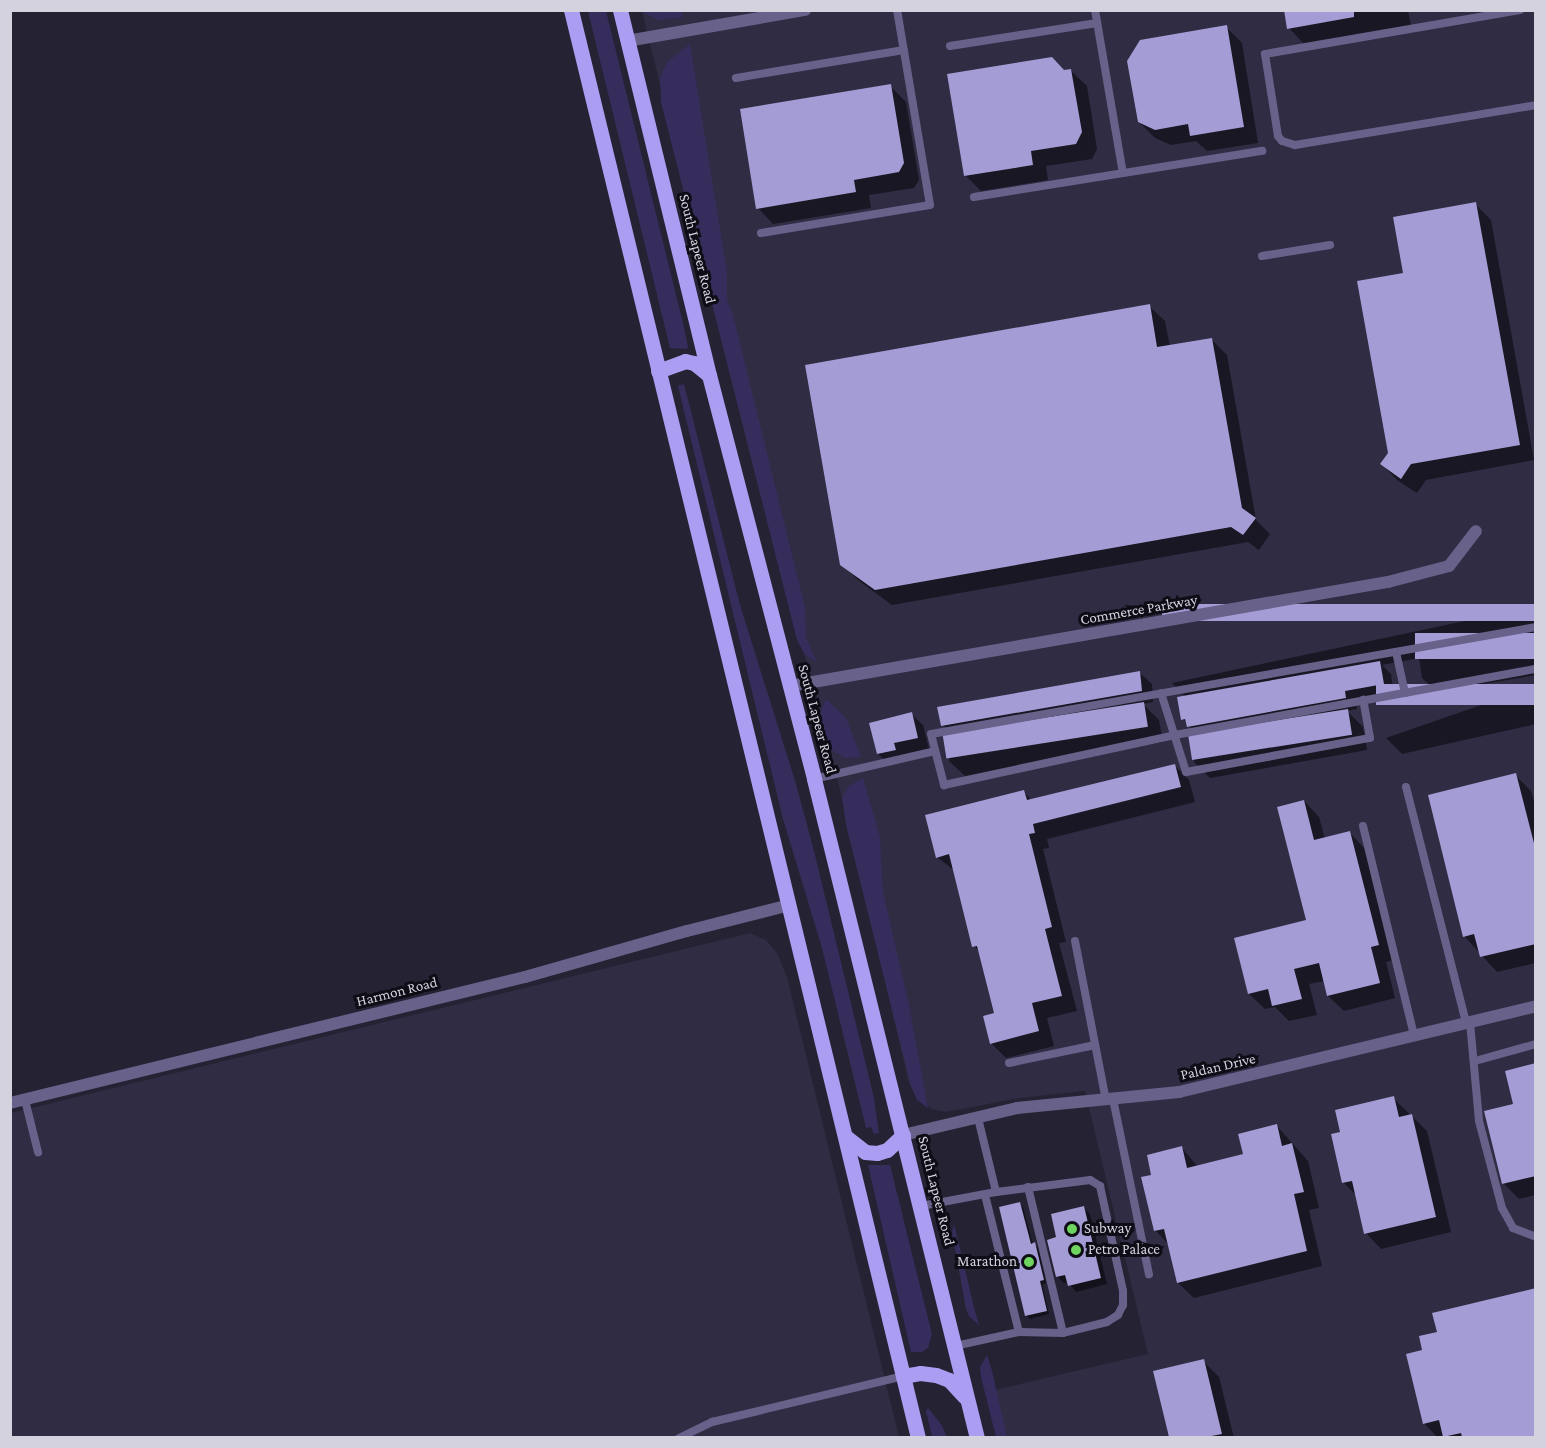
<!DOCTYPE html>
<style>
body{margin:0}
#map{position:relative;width:1546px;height:1448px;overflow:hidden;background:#252234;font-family:"Crimson Pro",serif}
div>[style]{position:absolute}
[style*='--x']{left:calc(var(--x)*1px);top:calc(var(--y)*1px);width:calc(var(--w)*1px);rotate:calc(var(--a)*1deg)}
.built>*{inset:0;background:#2f2c43}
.green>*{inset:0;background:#372d5c}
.shadow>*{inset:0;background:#0007}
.building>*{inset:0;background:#a49cd4;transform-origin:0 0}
.service>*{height:8px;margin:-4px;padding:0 4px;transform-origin:4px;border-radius:4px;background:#68618a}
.minor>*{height:12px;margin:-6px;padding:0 6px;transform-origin:6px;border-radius:6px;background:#68618a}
.tertiary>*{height:12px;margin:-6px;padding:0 6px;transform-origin:6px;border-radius:6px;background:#68618a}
.primary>*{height:15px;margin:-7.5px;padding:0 7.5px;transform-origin:7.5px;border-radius:7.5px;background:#ab9df1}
.dots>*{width:16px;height:16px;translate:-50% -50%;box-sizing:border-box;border:3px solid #0e0d15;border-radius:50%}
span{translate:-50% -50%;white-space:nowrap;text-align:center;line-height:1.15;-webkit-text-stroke:6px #0e0d15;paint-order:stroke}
.street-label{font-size:15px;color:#d3d2de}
.poi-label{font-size:15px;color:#d3d2de}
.left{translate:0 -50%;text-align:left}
.right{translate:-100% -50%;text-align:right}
.frame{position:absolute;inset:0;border:12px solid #d3d2de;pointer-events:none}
</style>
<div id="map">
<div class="built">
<i style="clip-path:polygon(642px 11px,1535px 11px,1535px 1437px,1001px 1437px,990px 1391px,1148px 1354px,1085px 1091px,1019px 1098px,946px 1112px,932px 1109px,921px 1101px,909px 1083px,823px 718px,777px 561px)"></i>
<i style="clip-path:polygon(750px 933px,766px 940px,777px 953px,787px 977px,899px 1437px,11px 1438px,11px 1113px)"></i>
</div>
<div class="green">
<i style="clip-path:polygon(588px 11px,606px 11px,683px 323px,688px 347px,687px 349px,670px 348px)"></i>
<i style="clip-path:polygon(641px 11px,682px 11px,683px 17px,658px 20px)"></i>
<i style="clip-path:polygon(690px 44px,727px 272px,727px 300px,732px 311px,805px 607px,806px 637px,817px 662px,805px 655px,797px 640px,661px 102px,660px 78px,667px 62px)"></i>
<i style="clip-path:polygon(684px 384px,740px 605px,796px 784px,814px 851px,874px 1098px,879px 1133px,874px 1134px,871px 1127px,866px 1128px,822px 948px,783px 819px,678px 386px)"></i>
<i style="clip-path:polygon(826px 699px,846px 718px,861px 757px,845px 758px,830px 749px,820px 722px,820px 713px)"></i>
<i style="clip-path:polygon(863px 778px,880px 837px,883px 892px,909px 1005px,928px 1108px,917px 1100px,911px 1086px,846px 825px,842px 798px,849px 786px)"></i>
<i style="clip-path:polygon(868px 1165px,890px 1165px,932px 1334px,928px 1348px,922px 1352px,911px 1352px)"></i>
<i style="clip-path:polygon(954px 1224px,975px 1311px,979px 1325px,969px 1316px,966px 1309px,952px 1232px)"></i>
<i style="clip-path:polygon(987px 1355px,992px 1371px,1007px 1437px,996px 1437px,981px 1377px,980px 1367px)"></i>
<i style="clip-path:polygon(928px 1408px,941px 1424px,947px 1437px,932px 1437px,926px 1411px)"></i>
</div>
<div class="shadow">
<i style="clip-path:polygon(1286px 10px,1408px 10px,1411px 26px,1304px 44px,1289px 28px)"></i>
<i style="clip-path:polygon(1226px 27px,1242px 43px,1258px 143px,1207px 151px,1196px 141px,1171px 145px,1155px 138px,1139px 122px)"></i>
<i style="clip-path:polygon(1071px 71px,1087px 86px,1097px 149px,1092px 159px,1046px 166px,1048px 180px,981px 191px,965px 175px,1065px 72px)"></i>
<i style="clip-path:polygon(890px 86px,906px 102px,919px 180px,914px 188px,869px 195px,871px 208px,773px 224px,758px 208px)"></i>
<i style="clip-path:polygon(1475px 204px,1491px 220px,1534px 460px,1426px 480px,1417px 493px,1397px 480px,1382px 464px,1389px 453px,1404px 274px)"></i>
<i style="clip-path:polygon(1149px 306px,1165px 321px,1170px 347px,1211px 339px,1227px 355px,1256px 520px,1270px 534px,1259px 550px,1248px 542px,892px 605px,858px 580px,842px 564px)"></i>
<i style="clip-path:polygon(1536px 606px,1536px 675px,1437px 692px,1422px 678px,1419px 658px,1382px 665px,1391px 674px,1394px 696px,1356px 702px,1357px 709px,1347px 711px,1363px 727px,1367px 750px,1210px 778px,1194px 762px,1200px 738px,1183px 719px,1186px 697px,1172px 683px)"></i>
<i style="clip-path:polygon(1140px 673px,1152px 684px,1153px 702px,1143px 704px,1159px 720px,1163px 742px,965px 776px,949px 761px,955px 737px,943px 725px)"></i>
<i style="clip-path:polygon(1536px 686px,1536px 724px,1402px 754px,1386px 738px)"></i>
<i style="clip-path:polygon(911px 714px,923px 725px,929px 749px,890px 765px,878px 754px)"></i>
<i style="clip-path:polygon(1174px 765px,1189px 780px,1195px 802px,1047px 839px,1049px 848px,1043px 849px,1066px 942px,1059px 943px,1077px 1011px,1047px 1018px,1054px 1046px,1006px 1058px,991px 1043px,996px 1014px,980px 952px,974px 946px,955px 871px,937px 857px,1024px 792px,1032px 801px)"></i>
<i style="clip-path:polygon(1515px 775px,1531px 791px,1536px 808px,1536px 963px,1497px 972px,1465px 937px,1429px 797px)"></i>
<i style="clip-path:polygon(1304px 801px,1319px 817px,1325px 839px,1350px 833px,1365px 849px,1394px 960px,1386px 962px,1395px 998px,1344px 1011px,1328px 996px,1325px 981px,1309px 984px,1317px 1015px,1289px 1021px,1275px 1007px,1265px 1009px,1249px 994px,1235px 939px,1308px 921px)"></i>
<i style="clip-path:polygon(1536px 1065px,1536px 1195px,1519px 1199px,1503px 1183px,1514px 1106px)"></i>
<i style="clip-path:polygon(1393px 1098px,1427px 1131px,1451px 1232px,1381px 1249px,1366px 1233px,1357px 1196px,1344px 1183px,1342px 1133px)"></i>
<i style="clip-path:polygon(1277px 1126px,1308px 1161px,1319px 1208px,1309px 1210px,1322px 1266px,1194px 1298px,1178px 1283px,1169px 1245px,1155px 1230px,1153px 1176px,1182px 1148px,1198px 1167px,1245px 1155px)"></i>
<i style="clip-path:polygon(1020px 1204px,1023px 1207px,1033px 1245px,1038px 1247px,1046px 1283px,1042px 1284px,1049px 1314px,1030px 1319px,1026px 1315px)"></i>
<i style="clip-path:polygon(1084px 1208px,1090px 1214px,1107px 1284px,1076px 1292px,1068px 1282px,1064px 1283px,1057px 1276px,1058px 1238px)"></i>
<i style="clip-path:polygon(1536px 1290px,1536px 1438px,1438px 1438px,1424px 1423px,1424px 1351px,1438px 1333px)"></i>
<i style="clip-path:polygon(1203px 1361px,1219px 1377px,1234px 1438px,1170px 1438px,1155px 1372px)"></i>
</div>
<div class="building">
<i style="clip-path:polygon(1284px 10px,1354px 10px,1354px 17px,1287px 29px)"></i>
<i style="clip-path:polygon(1227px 25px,1244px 127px,1190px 136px,1188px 124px,1155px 130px,1138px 122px,1127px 61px,1140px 40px)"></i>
<i style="clip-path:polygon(1052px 57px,1064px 70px,1071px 69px,1082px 132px,1076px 144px,1031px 151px,1033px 165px,964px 176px,947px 74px)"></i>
<i style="clip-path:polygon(891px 84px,904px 163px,899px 172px,854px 180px,856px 192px,756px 209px,740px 109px)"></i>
<i style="clip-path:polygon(1476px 202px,1520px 445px,1411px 464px,1401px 479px,1380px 464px,1388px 453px,1357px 281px,1403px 273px,1393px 217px)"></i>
<i style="clip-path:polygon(1150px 304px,1157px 347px,1212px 338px,1242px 508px,1256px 518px,1243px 535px,1231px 527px,875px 590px,840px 565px,805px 365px)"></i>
<i style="left:1536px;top:604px;width:17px;height:374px;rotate:90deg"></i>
<i style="left:1536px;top:633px;width:26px;height:121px;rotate:90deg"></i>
<i style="clip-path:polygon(1380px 661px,1384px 684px,1345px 691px,1346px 698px,1187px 727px,1185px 719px,1181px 720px,1177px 697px)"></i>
<i style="clip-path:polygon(1140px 671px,1142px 691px,941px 726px,940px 721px,937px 707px)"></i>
<i style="left:1536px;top:684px;width:21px;height:160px;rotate:90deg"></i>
<i style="left:1144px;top:702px;width:25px;height:204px;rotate:81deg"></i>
<i style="left:1348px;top:709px;width:26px;height:162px;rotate:81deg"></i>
<i style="clip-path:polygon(912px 712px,918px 738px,894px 743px,896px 750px,877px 754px,869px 723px)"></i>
<i style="clip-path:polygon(1175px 764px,1181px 787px,1033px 824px,1035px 833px,1029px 834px,1052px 927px,1045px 929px,1062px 996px,1032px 1003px,1039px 1031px,990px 1044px,983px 1016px,994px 1013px,977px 946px,972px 947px,949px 854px,936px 858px,925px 815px,1024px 790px,1027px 800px)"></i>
<i style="clip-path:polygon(1516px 773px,1536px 851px,1536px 944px,1480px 957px,1474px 934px,1463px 937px,1428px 795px)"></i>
<i style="clip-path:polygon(1304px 800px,1314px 840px,1350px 831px,1379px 945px,1371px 947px,1380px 983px,1327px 996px,1319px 963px,1294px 969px,1302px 999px,1272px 1006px,1268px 989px,1248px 994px,1234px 938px,1306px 920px,1277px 807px)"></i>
<i style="clip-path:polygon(1536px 1063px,1536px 1176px,1502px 1184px,1484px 1111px,1513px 1104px,1505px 1071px)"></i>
<i style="clip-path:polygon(1394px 1096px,1399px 1117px,1412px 1114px,1436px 1217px,1364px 1234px,1352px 1181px,1342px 1183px,1331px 1134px,1340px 1132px,1335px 1110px)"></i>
<i style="clip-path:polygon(1277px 1124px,1282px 1146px,1292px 1143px,1304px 1192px,1294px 1194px,1307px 1251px,1177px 1283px,1164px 1229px,1154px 1231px,1141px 1177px,1151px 1175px,1147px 1155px,1182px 1146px,1187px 1168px,1243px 1154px,1238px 1134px)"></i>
<i style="clip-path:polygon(1020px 1202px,1031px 1244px,1035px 1242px,1044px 1280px,1040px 1281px,1047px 1311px,1025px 1316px,999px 1207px)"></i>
<i style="clip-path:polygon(1084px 1206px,1101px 1278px,1068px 1286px,1065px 1275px,1056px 1277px,1047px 1240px,1056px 1237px,1051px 1214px)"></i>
<i style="clip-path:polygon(1536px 1288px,1536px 1437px,1462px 1437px,1461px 1433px,1443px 1437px,1439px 1420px,1423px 1424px,1406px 1354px,1422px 1350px,1419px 1336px,1437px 1332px,1432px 1313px)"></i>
<i style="clip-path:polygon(1204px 1359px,1222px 1434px,1206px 1437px,1169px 1437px,1153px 1371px)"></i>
</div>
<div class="service">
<i style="--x:1095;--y:10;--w:165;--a:80.3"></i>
<i style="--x:1520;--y:10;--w:259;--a:170.2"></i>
<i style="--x:1265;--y:54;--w:83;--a:81"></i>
<i style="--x:1278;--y:136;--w:6;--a:51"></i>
<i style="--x:1282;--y:141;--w:14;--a:17"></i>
<i style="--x:1295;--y:145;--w:244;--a:-9.4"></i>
<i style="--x:950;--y:46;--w:149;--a:-8.9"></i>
<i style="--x:736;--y:78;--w:170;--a:-9.5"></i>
<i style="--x:974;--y:197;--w:292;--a:-9.1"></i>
<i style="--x:761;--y:233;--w:171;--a:-9.4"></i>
<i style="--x:930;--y:205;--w:198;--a:-99.6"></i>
<i style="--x:1262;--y:256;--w:69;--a:-9.2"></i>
<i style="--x:1536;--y:627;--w:614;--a:169.97"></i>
<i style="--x:931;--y:734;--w:53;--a:75.7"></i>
<i style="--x:944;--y:785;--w:236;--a:-12.2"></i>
<i style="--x:1175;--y:735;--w:367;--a:-10.4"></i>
<i style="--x:1396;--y:652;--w:42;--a:77.6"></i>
<i style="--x:1161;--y:693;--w:83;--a:72.4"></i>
<i style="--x:1186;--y:772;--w:187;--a:-10.5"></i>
<i style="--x:1370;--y:738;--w:39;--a:-100"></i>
<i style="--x:814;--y:779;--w:124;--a:-13"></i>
<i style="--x:1406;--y:787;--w:244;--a:75.7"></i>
<i style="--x:1363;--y:826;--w:215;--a:76.3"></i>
<i style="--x:1075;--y:941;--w:162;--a:79"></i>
<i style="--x:1470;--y:1022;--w:99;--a:84.8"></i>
<i style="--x:1479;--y:1121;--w:90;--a:75.2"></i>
<i style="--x:1502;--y:1208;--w:23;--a:61"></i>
<i style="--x:1513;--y:1228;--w:25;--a:21"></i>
<i style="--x:1475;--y:1061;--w:63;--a:-15.6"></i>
<i style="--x:1009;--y:1063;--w:88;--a:-11.8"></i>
<i style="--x:1113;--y:1099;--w:179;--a:78.4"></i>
<i style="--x:25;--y:1100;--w:54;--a:76"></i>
<i style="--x:978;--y:1118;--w:76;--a:76.3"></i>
<i style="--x:1028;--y:1187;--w:150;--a:76.5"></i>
<i style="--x:985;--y:1195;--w:141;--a:76.1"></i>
<i style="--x:921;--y:1206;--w:76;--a:-10.6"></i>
<i style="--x:996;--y:1192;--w:95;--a:-7.3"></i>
<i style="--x:1090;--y:1180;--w:12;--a:31"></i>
<i style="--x:1100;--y:1186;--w:107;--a:77.6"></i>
<i style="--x:1123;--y:1291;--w:14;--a:90"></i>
<i style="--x:1123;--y:1305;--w:11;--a:117"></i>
<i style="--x:1118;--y:1315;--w:13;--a:148"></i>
<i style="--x:1107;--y:1322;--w:45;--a:166"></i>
<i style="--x:1063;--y:1333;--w:44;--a:-178.7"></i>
<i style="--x:1019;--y:1332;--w:66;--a:167.7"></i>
<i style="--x:679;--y:1438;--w:37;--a:-26"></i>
<i style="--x:712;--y:1422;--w:196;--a:-13.5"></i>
</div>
<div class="minor">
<i style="--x:627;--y:41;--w:181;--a:-9.9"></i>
<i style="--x:790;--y:686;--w:607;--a:-9.87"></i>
<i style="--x:1388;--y:582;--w:63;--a:-14.7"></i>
<i style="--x:1449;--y:566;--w:44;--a:-52.4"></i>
<i style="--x:903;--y:1135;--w:117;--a:-13.3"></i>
<i style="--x:1017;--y:1108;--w:163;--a:-5.6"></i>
<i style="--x:1179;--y:1092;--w:367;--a:-13.5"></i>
</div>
<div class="tertiary">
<i style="--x:10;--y:1103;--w:530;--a:-13.75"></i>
<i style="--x:525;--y:977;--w:168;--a:-15.9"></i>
<i style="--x:687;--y:931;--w:106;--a:-14.2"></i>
</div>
<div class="primary">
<i style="--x:571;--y:10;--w:1470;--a:76.34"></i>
<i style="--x:620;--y:10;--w:376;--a:76.3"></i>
<i style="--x:709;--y:375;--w:417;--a:75.4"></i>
<i style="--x:814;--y:779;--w:679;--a:76.11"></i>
<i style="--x:658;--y:371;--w:29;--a:-20"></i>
<i style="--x:685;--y:361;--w:9;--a:13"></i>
<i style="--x:694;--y:363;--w:19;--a:39"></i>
<i style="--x:846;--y:1137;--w:24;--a:38"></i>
<i style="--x:865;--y:1152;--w:12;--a:5"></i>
<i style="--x:877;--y:1153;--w:10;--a:-17"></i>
<i style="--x:887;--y:1150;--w:22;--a:-43"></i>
<i style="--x:903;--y:1376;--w:17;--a:-10"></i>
<i style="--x:920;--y:1373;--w:16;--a:7"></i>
<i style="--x:936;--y:1375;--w:14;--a:21"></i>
<i style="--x:949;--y:1380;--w:23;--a:47"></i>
</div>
<div class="dots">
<i style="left:1072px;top:1229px;background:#6fd35f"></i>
<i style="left:1076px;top:1250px;background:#6fd35f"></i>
<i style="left:1029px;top:1262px;background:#6fd35f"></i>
</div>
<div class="street-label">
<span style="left:697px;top:249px;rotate:76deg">South Lapeer Road</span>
<span style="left:1139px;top:610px;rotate:-10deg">Commerce Parkway</span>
<span style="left:817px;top:719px;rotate:75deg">South Lapeer Road</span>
<span style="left:397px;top:992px;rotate:-14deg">Harmon Road</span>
<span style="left:1218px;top:1067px;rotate:-13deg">Paldan Drive</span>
<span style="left:936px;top:1191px;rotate:76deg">South Lapeer Road</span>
</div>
<div class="poi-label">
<span class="left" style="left:1084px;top:1229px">Subway</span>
<span class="left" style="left:1088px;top:1250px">Petro Palace</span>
<span class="right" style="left:1017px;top:1262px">Marathon</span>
</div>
<div class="frame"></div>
</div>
